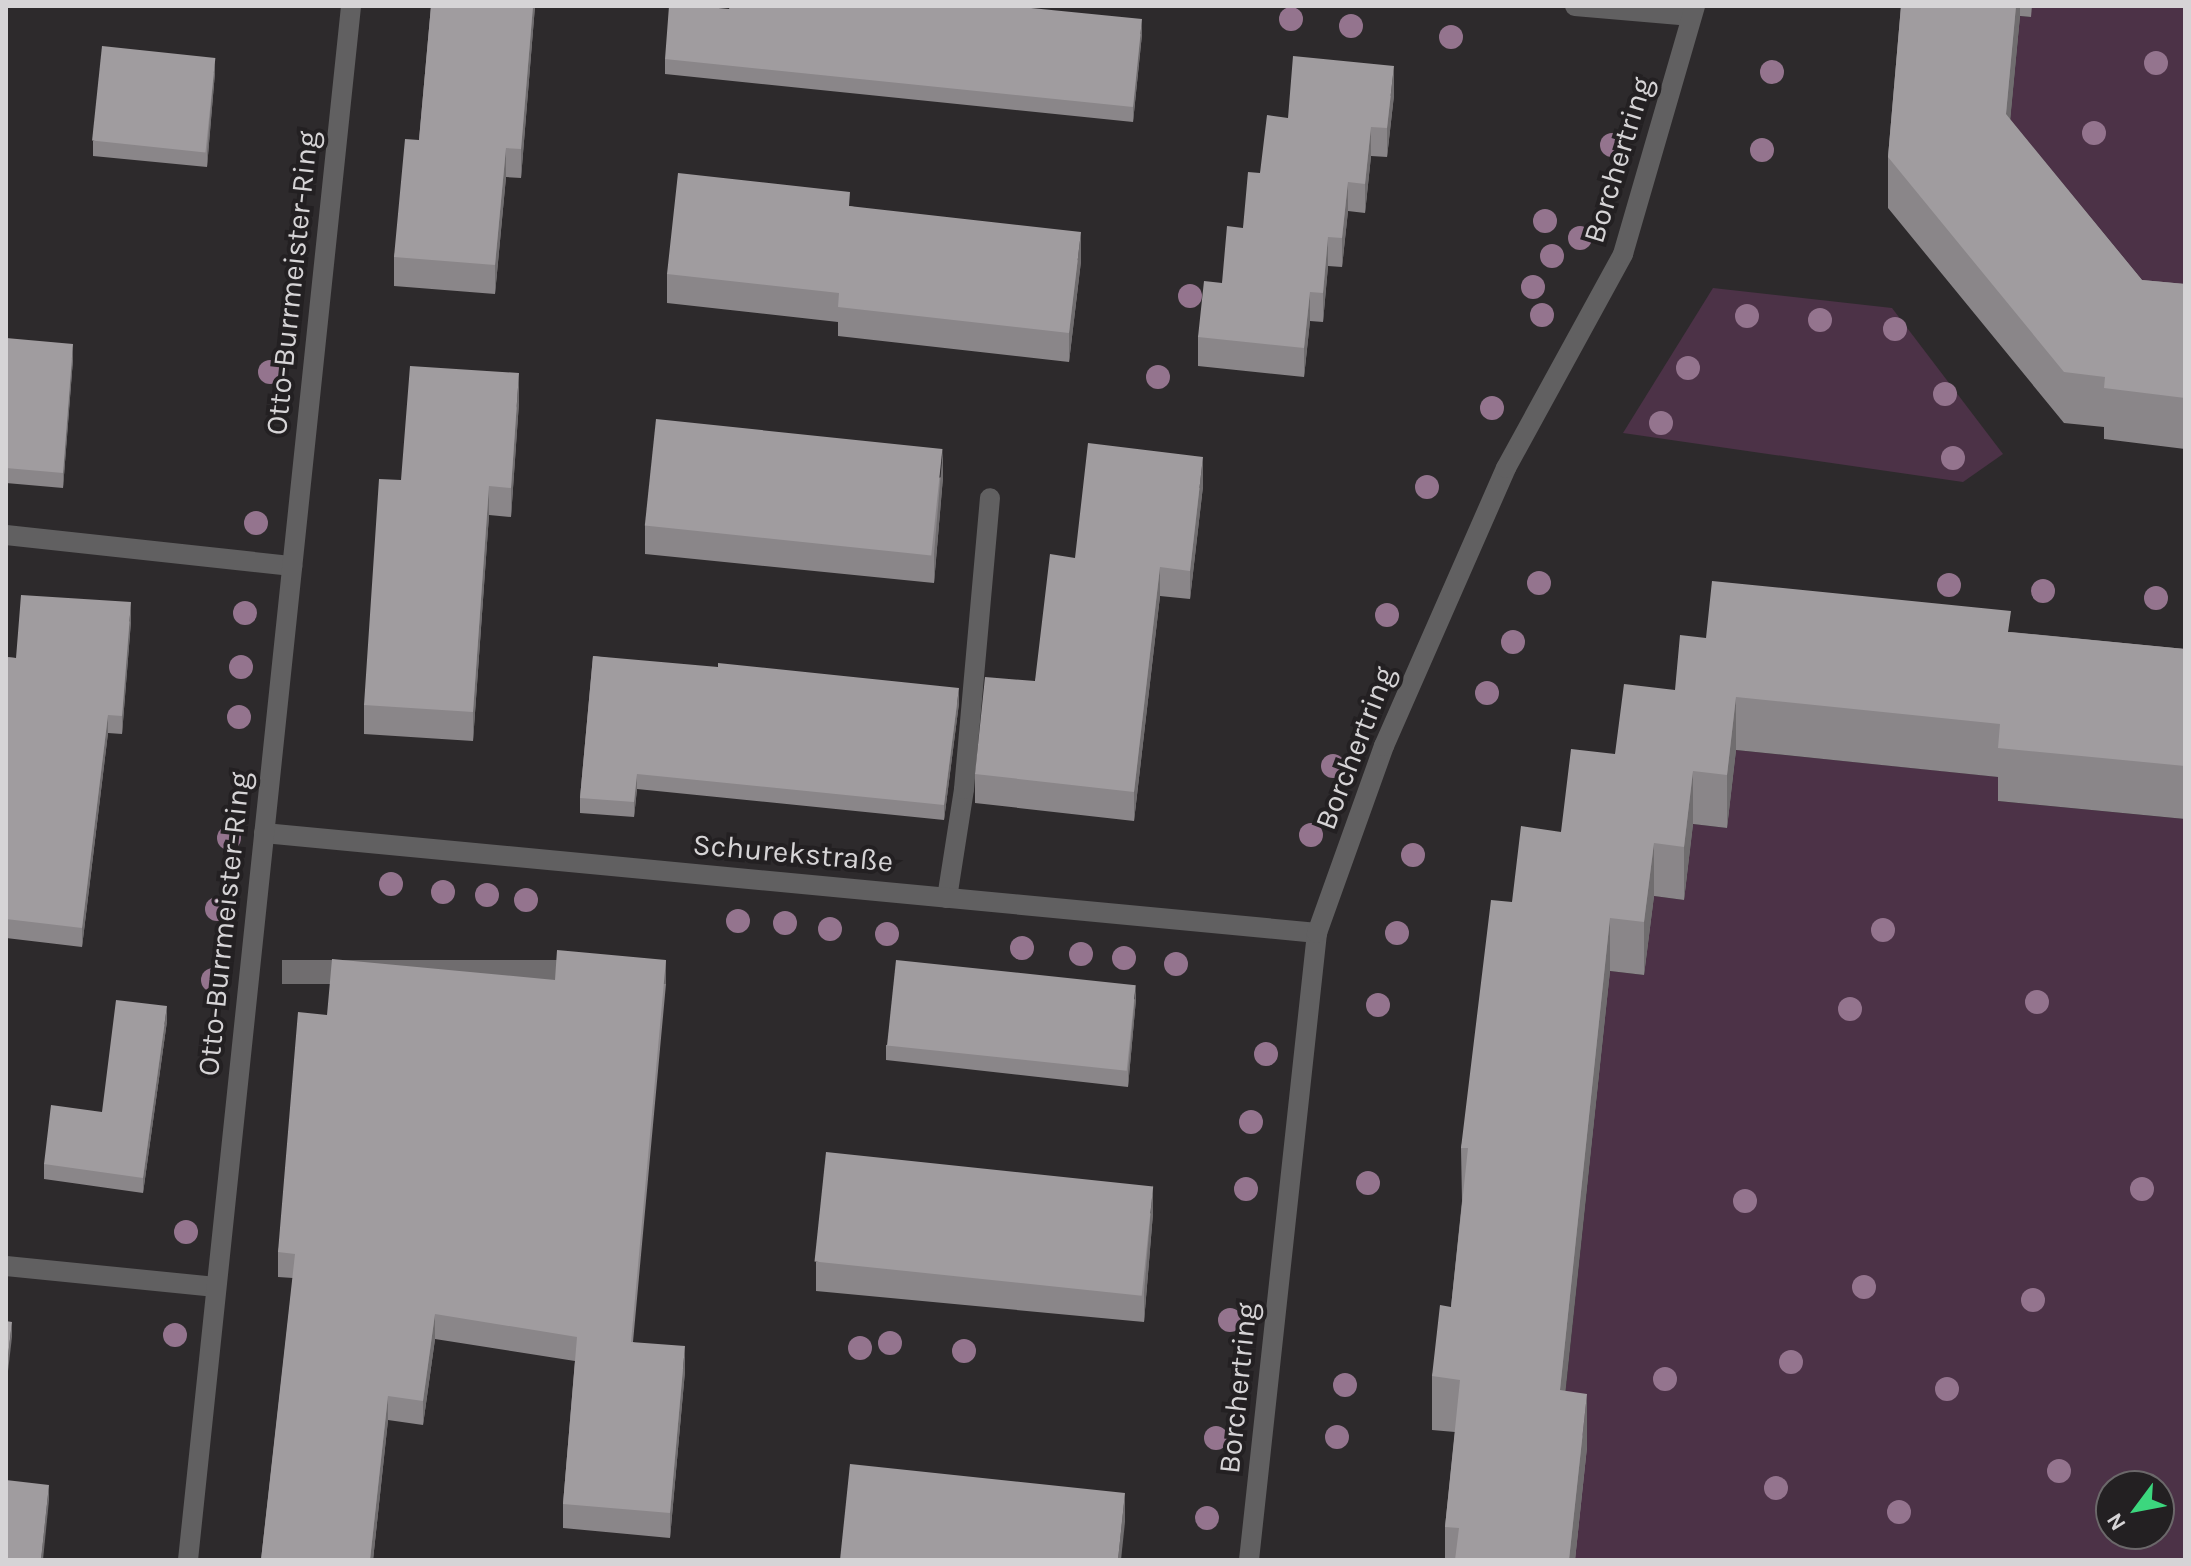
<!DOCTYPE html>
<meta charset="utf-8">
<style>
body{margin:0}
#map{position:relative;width:2191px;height:1566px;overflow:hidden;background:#2d2a2c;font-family:Karla,sans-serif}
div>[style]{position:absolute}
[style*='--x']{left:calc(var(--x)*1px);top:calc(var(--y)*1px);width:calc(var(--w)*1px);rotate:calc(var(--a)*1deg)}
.green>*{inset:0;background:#4c3247}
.lane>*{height:20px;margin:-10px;padding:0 10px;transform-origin:10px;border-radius:10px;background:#616061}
.street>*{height:20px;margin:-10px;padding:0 10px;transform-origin:10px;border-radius:10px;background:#616061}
.trees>*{width:24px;height:24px;margin:-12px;border-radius:50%;background:#94748e}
.wall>*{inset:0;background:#8a8689}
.shaded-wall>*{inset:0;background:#706d6f;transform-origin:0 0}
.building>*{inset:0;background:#a09c9f;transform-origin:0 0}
span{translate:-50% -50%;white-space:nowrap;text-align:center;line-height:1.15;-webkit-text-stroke:8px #232022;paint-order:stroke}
.street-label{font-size:30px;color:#d6d4d6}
.frame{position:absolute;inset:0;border:8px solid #d6d4d6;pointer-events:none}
.north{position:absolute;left:2095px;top:1470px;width:80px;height:80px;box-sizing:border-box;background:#232022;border:2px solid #6b686a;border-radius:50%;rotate:238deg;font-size:22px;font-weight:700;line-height:32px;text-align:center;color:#d6d4d6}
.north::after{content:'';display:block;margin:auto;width:28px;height:36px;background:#3cd77e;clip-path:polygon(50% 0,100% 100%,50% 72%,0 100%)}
</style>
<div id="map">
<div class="green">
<i style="clip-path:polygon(2032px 6px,2185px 6px,2185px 335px,2006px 165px,2020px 16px,2030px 17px)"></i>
<i style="clip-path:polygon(1713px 288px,1892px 308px,2003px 454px,1963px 482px,1623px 433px)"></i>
<i style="clip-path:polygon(evenodd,1736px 750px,2000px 777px,1998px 801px,2185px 819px,2185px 1560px,1575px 1560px,1560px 1443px,1610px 971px,1644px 975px,1654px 896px,1684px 900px,1693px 824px,1727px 828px,1736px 750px,2111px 1486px,2159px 1486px,2159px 1534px,2111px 1534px,2111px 1486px)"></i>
</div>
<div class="lane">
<i style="--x:947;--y:898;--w:110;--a:-81.1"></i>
<i style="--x:964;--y:789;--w:292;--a:-84.9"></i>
</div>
<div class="street">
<i style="--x:1575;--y:6;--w:117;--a:4.9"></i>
<i style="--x:6;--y:535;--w:288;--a:6.2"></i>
<i style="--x:264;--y:833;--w:1058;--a:5.42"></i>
<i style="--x:6;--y:1266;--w:211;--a:5.7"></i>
<i style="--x:188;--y:1560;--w:1563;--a:-84.01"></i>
<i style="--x:1249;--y:1560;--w:631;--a:-83.81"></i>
<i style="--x:1317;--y:933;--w:199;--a:-70.3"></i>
<i style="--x:1384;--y:746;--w:304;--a:-66.3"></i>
<i style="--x:1506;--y:468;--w:244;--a:-61.3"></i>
<i style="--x:1623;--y:254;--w:258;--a:-73.8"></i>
</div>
<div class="trees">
<i style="left:1291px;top:19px"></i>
<i style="left:1351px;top:26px"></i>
<i style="left:1451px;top:37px"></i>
<i style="left:2156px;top:63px"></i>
<i style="left:1772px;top:72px"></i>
<i style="left:2094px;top:133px"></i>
<i style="left:1612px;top:145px"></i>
<i style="left:1762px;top:150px"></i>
<i style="left:1545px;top:221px"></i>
<i style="left:1580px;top:238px"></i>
<i style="left:1552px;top:256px"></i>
<i style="left:1533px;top:287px"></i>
<i style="left:1190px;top:296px"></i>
<i style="left:1542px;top:315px"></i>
<i style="left:1747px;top:316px"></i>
<i style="left:1820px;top:320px"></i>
<i style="left:1895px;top:329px"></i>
<i style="left:1688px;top:368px"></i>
<i style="left:270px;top:372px"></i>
<i style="left:1158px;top:377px"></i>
<i style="left:1945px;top:394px"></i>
<i style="left:1492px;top:408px"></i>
<i style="left:1661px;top:423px"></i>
<i style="left:1953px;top:458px"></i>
<i style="left:1427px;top:487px"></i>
<i style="left:256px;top:523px"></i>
<i style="left:1539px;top:583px"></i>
<i style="left:1949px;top:585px"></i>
<i style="left:2043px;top:591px"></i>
<i style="left:2156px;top:598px"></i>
<i style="left:245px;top:613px"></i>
<i style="left:1387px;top:615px"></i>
<i style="left:1513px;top:642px"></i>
<i style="left:241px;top:667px"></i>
<i style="left:1487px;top:693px"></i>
<i style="left:239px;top:717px"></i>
<i style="left:1333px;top:766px"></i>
<i style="left:1311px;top:835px"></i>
<i style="left:229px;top:838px"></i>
<i style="left:1413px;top:855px"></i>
<i style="left:391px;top:884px"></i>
<i style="left:443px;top:892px"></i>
<i style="left:487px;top:895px"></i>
<i style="left:526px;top:900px"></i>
<i style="left:217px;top:909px"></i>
<i style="left:738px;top:921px"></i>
<i style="left:785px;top:923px"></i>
<i style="left:830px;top:929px"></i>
<i style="left:1883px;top:930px"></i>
<i style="left:1397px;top:933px"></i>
<i style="left:887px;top:934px"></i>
<i style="left:1022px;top:948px"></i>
<i style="left:1081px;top:954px"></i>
<i style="left:1124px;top:958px"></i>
<i style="left:1176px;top:964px"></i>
<i style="left:213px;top:980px"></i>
<i style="left:2037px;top:1002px"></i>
<i style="left:1378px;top:1005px"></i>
<i style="left:1850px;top:1009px"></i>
<i style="left:1266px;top:1054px"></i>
<i style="left:1251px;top:1122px"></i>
<i style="left:1368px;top:1183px"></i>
<i style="left:1246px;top:1189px"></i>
<i style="left:2142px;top:1189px"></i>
<i style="left:1745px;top:1201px"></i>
<i style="left:186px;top:1232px"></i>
<i style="left:1864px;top:1287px"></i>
<i style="left:2033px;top:1300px"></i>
<i style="left:1230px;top:1320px"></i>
<i style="left:175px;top:1335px"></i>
<i style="left:890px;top:1343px"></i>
<i style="left:860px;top:1348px"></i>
<i style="left:964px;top:1351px"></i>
<i style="left:1791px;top:1362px"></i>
<i style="left:1665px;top:1379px"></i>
<i style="left:1345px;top:1385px"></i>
<i style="left:1947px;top:1389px"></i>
<i style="left:1337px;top:1437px"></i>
<i style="left:1216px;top:1438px"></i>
<i style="left:2059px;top:1471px"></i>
<i style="left:1776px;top:1488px"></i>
<i style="left:1899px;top:1512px"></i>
<i style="left:1207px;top:1518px"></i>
</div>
<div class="wall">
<i style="clip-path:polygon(431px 6px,535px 6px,521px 178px,506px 177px,495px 294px,394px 286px,394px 257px,419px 140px)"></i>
<i style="clip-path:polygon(1901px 6px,2032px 6px,2031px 17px,2020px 16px,2010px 120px,2142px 280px,2185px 284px,2185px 449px,2104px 439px,2104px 427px,2064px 423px,1888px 208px,1888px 157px)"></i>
<i style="clip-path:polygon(1142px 34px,1133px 122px,665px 74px,665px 59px)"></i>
<i style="clip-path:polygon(215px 72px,207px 167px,93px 156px,93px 141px)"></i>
<i style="clip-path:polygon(1394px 95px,1387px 157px,1371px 156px,1365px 213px,1348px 211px,1342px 267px,1328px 266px,1323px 322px,1310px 321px,1304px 377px,1198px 366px,1198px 337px,1222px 283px,1243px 228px,1260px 173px,1288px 118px)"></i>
<i style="clip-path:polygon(850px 206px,1081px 261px,1069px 362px,838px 336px,838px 322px,667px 303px,667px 274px)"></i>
<i style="clip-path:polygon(6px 338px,73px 359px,63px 488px,6px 483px)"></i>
<i style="clip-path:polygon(519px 402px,511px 517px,489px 515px,473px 741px,364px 734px,364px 705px)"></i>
<i style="clip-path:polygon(943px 477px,934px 583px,645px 554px,645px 525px)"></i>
<i style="clip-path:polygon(1203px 486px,1190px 599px,1160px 596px,1134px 821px,975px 803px,975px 774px,1035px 681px,1075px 558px)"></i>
<i style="clip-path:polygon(131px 621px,122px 734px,108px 733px,82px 947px,6px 938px,6px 657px,16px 658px)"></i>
<i style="clip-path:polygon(2011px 632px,2185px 649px,2185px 819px,1998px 801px,1998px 777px,1736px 750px,1727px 828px,1693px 824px,1684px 900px,1654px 896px,1644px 975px,1610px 971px,1565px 1391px,1587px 1447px,1575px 1560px,1445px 1560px,1445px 1527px,1455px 1432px,1432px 1430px,1432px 1376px,1451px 1307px,1462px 1201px,1461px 1148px,1512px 902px,1615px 754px,1675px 690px,1706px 638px)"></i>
<i style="clip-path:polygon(593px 656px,959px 703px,944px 820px,637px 789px,634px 817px,580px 813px,580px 798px)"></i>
<i style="clip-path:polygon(555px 980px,666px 984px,633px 1342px,685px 1371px,670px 1538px,563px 1528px,563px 1504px,575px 1361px,435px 1339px,423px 1425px,388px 1420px,373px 1560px,261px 1560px,293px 1278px,278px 1277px,278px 1252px,327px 1015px)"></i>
<i style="clip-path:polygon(1136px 999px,1128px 1087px,886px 1060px,886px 1045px)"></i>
<i style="clip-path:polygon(167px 1021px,143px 1193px,44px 1179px,44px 1164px,102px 1112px)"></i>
<i style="clip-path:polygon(1153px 1213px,1144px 1322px,816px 1291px,816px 1262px)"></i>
</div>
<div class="shaded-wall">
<i style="clip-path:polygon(533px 6px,535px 6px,521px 178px,521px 149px)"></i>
<i style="clip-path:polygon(2016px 6px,2020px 6px,2020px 16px,2006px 165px,2006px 114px)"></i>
<i style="clip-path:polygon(1142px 19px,1142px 34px,1133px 122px,1133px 107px)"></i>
<i style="clip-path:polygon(215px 57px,215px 72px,207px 167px,207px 152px)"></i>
<i style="clip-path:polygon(1394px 66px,1394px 95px,1387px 157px,1387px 128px)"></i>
<i style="clip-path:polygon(1371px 127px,1371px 156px,1365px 213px,1365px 184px)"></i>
<i style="clip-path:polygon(506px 148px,506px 177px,495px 294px,495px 265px)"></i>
<i style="clip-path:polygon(1348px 182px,1348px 211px,1342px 267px,1342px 238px)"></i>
<i style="clip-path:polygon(1081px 232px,1081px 261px,1069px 362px,1069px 333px)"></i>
<i style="clip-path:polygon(1328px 237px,1328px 266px,1323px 322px,1323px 293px)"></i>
<i style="clip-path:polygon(1310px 292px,1310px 321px,1304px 377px,1304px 348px)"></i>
<i style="clip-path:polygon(73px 344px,73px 359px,63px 488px,63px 473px)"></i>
<i style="clip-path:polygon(519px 373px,519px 402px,511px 517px,511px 488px)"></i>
<i style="clip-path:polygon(943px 448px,943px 477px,934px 583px,934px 554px)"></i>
<i style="clip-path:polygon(1203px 457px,1203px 486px,1190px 599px,1190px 571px)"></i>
<i style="clip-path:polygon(489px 486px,489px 515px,473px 741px,473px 712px)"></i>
<i style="clip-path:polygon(1160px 567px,1160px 596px,1134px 821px,1134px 792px)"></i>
<i style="clip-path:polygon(131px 602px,131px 621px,122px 734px,122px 716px)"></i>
<i style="clip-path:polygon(959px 688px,959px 703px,944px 820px,944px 805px)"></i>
<i style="clip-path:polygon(1736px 697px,1736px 750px,1727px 828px,1727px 775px)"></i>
<i style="clip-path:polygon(108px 715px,108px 733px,82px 947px,82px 928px)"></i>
<i style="clip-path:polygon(1693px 771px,1693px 824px,1684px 900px,1684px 847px)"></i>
<i style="clip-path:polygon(637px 774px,637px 789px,634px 817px,634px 802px)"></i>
<i style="clip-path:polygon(1654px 843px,1654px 896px,1644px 975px,1644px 922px)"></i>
<i style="clip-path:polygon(1610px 918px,1610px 971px,1560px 1443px,1560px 1390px)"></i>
<i style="left:666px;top:960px;width:24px;height:384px;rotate:90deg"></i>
<i style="clip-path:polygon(1136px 984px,1136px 999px,1128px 1087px,1128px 1072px)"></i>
<i style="clip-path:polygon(167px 1006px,167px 1021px,143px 1193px,143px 1178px)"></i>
<i style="clip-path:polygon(1153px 1184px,1153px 1213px,1144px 1322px,1144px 1293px)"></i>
<i style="clip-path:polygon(435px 1314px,435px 1339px,423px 1425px,423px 1401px)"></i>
<i style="clip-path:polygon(12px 1322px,12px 1337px,6px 1388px,6px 1373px)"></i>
<i style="clip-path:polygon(685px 1346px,685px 1371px,670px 1538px,670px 1513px)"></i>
<i style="clip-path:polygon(1587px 1394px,1587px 1447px,1575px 1560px,1569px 1560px)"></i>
<i style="clip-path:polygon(388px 1396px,388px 1420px,373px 1560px,370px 1560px)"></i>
<i style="clip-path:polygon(49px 1485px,49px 1500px,43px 1560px,41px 1560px)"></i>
<i style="clip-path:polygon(1125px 1493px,1125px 1522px,1121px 1560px,1118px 1560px)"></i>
</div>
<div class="building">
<i style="clip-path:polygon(431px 6px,533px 6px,521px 149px,506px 148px,495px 265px,394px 257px,405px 139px,419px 140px)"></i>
<i style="clip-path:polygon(669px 6px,697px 6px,729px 9px,730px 6px,1010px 6px,1142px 19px,1133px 107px,665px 59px)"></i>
<i style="clip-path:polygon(1901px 6px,2016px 6px,2006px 114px,2142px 280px,2185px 284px,2185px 398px,2104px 388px,2105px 377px,2064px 372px,1888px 157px)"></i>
<i style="left:102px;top:46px;width:114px;height:95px;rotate:6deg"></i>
<i style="clip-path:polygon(1293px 56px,1394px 66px,1387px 128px,1371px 127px,1365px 184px,1348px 182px,1342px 238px,1328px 237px,1323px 293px,1310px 292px,1304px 348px,1198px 337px,1204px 281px,1222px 283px,1227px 226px,1243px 228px,1248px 172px,1260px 173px,1267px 115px,1288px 118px)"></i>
<i style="clip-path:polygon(678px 173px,850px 192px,849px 206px,1081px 232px,1069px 333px,838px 307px,839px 293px,667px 274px)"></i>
<i style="clip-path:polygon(6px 338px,73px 344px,63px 473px,6px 468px)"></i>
<i style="clip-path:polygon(410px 366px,519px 373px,511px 488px,489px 486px,473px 712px,364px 705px,379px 479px,401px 480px)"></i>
<i style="left:656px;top:419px;width:288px;height:107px;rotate:6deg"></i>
<i style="clip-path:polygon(1088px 443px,1203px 457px,1190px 571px,1160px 567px,1134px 792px,975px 774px,985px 677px,1035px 681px,1050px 554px,1075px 558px)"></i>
<i style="clip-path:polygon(1712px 581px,2011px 611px,2008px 632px,2185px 649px,2185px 766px,1998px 748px,2000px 724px,1736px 697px,1727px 775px,1693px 771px,1684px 847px,1654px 843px,1644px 922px,1610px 918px,1560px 1390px,1587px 1394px,1569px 1560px,1455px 1560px,1459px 1528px,1445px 1527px,1460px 1380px,1432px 1376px,1440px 1305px,1451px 1307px,1468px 1148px,1461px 1148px,1491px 900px,1512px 902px,1521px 826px,1561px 832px,1571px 749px,1615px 754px,1624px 684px,1675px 690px,1680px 635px,1706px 638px)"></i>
<i style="clip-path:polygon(21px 595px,131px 602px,122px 716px,108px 715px,82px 928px,6px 919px,6px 657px,16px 658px)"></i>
<i style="clip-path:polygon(593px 656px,718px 667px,718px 663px,959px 688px,944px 805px,637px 774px,634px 802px,580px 798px)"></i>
<i style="clip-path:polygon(557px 950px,666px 960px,631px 1342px,685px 1346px,670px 1513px,563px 1504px,577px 1337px,435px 1314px,423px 1401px,388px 1396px,370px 1560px,261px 1560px,295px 1254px,278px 1252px,298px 1012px,327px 1015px,332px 959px,555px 980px)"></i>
<i style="left:896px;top:960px;width:241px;height:86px;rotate:6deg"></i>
<i style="clip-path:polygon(116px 1000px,167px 1006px,143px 1178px,44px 1164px,51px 1105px,102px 1112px)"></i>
<i style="left:826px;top:1152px;width:329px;height:110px;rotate:6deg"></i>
<i style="clip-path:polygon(6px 1321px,12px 1322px,6px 1373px)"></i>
<i style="clip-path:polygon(850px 1464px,1125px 1493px,1118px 1560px,840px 1560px)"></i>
<i style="clip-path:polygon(6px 1480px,49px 1485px,41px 1560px,6px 1560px)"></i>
</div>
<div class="street-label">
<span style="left:1618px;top:160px;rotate:-73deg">Borchertring</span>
<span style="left:292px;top:283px;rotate:-84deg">Otto-Burrmeister-Ring</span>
<span style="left:1355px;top:748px;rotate:-69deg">Borchertring</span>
<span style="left:793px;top:853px;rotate:5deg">Schurekstraße</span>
<span style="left:224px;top:924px;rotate:-84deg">Otto-Burrmeister-Ring</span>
<span style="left:1238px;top:1388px;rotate:-84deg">Borchertring</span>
</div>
<div class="frame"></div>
<div class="north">N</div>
</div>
